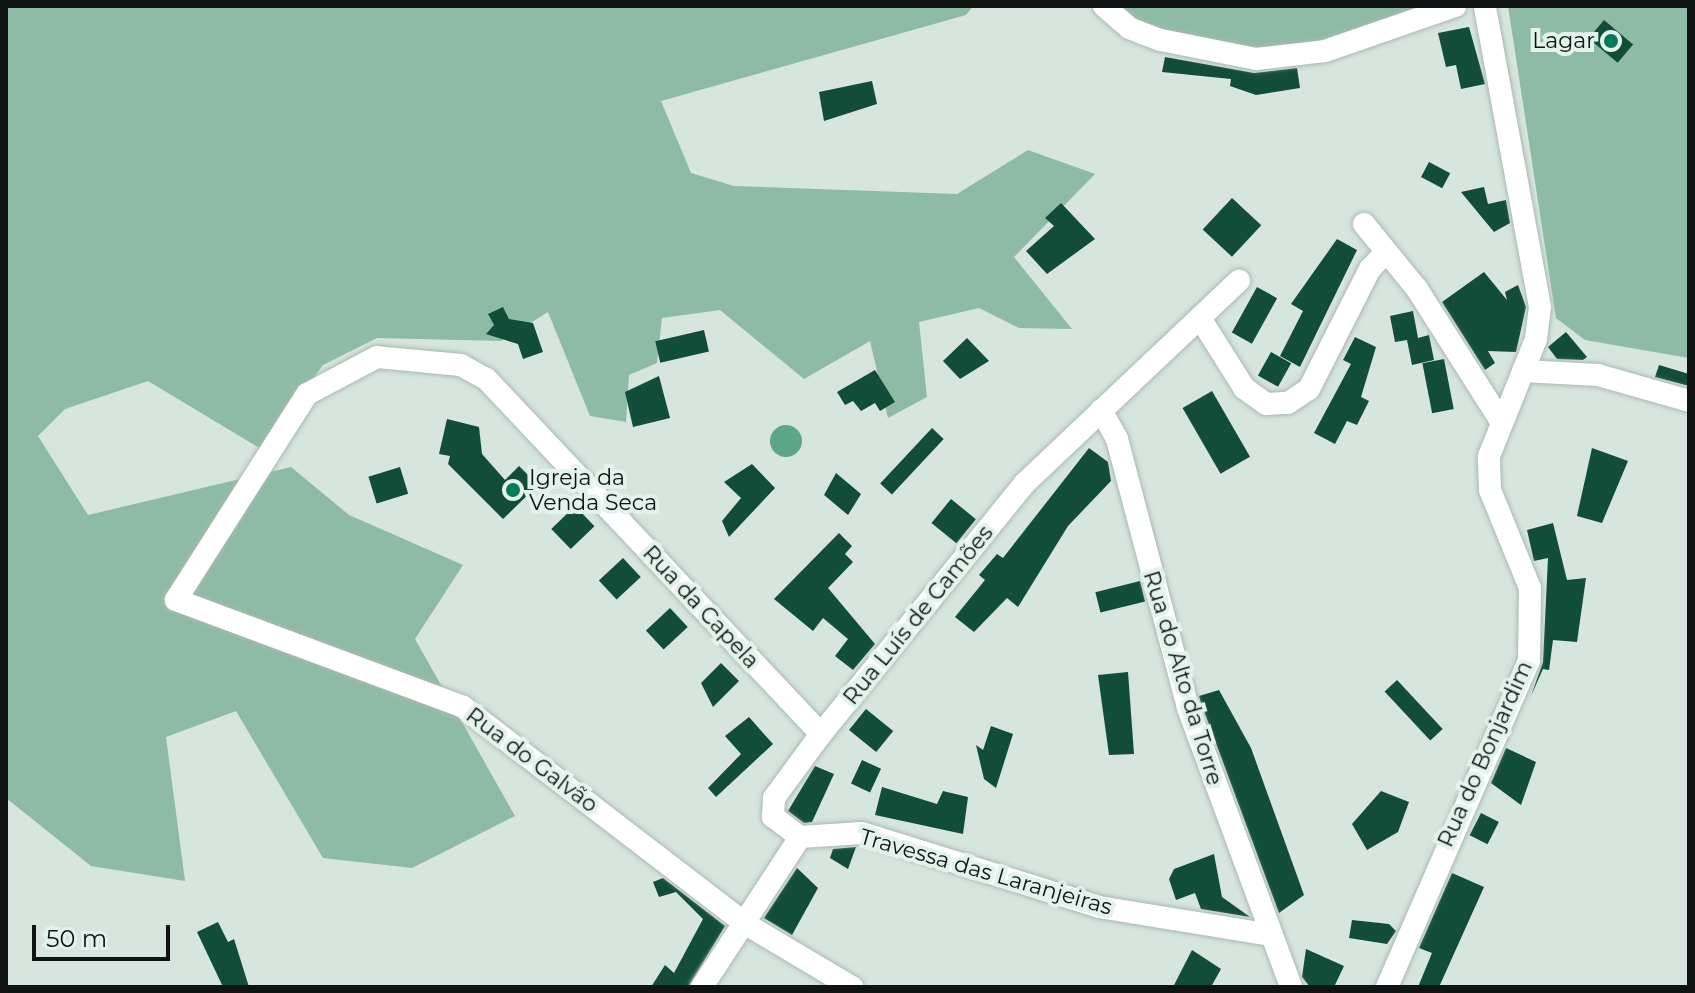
<!DOCTYPE html>
<meta charset="utf-8">
<style>
body{margin:0}
#map{position:relative;width:1695px;height:993px;overflow:hidden;background:#d6e5de;font-family:Montserrat,sans-serif}
div>[style]{position:absolute}
[style*='--x']{left:calc(var(--x)*1px);top:calc(var(--y)*1px);width:calc(var(--w)*1px);rotate:calc(var(--a)*1deg)}
.green>*{inset:0;background:#8ebba6}
.water>*{inset:0;background:#5da788}
.round{border-radius:50%}
.building>*{inset:0;background:#114d38;transform-origin:0 0}
.roads{filter:drop-shadow(0 0 2px #aab9b1) drop-shadow(0 0 2px #aab9b1)}
.minor>*{height:22px;margin:-11px;padding:0 11px;transform-origin:11px;border-radius:11px;background:#fff}
.dots>*{width:22px;height:22px;translate:-50% -50%;box-sizing:border-box;border:4px solid #e3f2eb;border-radius:50%}
span{translate:-50% -50%;white-space:nowrap;text-align:center;line-height:1.15;-webkit-text-stroke:8px #e3f2eb;paint-order:stroke}
.poi-label{font-size:22px;color:#0f1412}
.right{translate:-100% -50%;text-align:right}
.left{translate:0 -50%;text-align:left}
.street-label{font-size:22px;color:#0f1412}
.frame{position:absolute;inset:0;border:8px solid #0f1412;pointer-events:none}
.scale{position:absolute;left:32px;top:925px;width:138px;height:36px;box-sizing:border-box;border:4px solid #0f1412;border-top:0;padding-left:10px;font-size:24px;line-height:28px;white-space:nowrap;color:#0f1412;-webkit-text-stroke:6px #e3f2eb;paint-order:stroke}
</style>
<div id="map">
<div class="green">
<i style="clip-path:polygon(6px 6px,973px 6px,966px 15px,661px 101px,691px 173px,734px 186px,957px 194px,1028px 150px,1095px 174px,1014px 257px,1072px 329px,1019px 328px,979px 308px,919px 322px,927px 397px,888px 418px,870px 341px,804px 379px,720px 310px,662px 318px,657px 363px,629px 375px,626px 422px,590px 416px,548px 312px,501px 341px,377px 338px,323px 365px,261px 449px,148px 381px,65px 409px,38px 436px,88px 515px,291px 467px,349px 515px,463px 565px,415px 639px,515px 816px,412px 868px,323px 858px,236px 711px,166px 737px,185px 881px,91px 866px,6px 798px)"></i>
<i style="clip-path:polygon(1115px 6px,1442px 6px,1352px 36px,1266px 52px,1153px 33px)"></i>
<i style="clip-path:polygon(1508px 6px,1689px 6px,1689px 358px,1585px 340px,1556px 318px)"></i>
</div>
<div class="water">
<i class="round" style="left:770px;top:425px;width:32px;height:32px"></i>
</div>
<div class="building">
<i style="left:1604px;top:20px;width:38px;height:24px;rotate:40deg"></i>
<i style="clip-path:polygon(1469px 27px,1485px 84px,1461px 89px,1456px 65px,1446px 67px,1438px 33px)"></i>
<i style="clip-path:polygon(1165px 57px,1254px 73px,1297px 68px,1300px 88px,1256px 95px,1230px 86px,1231px 79px,1162px 72px)"></i>
<i style="clip-path:polygon(872px 81px,877px 104px,824px 121px,819px 92px)"></i>
<i style="left:1429px;top:162px;width:24px;height:17px;rotate:28deg"></i>
<i style="clip-path:polygon(1484px 187px,1488px 204px,1506px 200px,1510px 223px,1494px 232px,1461px 192px)"></i>
<i style="left:1232px;top:198px;width:40px;height:43px;rotate:43deg"></i>
<i style="clip-path:polygon(1061px 203px,1095px 239px,1047px 274px,1026px 251px,1054px 226px,1045px 218px)"></i>
<i style="clip-path:polygon(1337px 239px,1357px 250px,1300px 367px,1280px 356px,1303px 311px,1291px 304px)"></i>
<i style="clip-path:polygon(1484px 272px,1507px 300px,1505px 292px,1518px 285px,1526px 307px,1516px 352px,1488px 351px,1495px 363px,1485px 370px,1442px 302px)"></i>
<i style="left:1257px;top:287px;width:23px;height:52px;rotate:29deg"></i>
<i style="clip-path:polygon(503px 307px,509px 319px,533px 323px,543px 352px,523px 359px,518px 344px,486px 334px,494px 325px,488px 314px)"></i>
<i style="clip-path:polygon(1413px 311px,1418px 338px,1429px 335px,1434px 360px,1412px 365px,1407px 340px,1395px 342px,1390px 316px)"></i>
<i style="left:704px;top:330px;width:22px;height:50px;rotate:77deg"></i>
<i style="clip-path:polygon(1566px 332px,1587px 357px,1583px 360px,1557px 359px,1548px 347px)"></i>
<i style="clip-path:polygon(1355px 337px,1376px 347px,1361px 397px,1369px 401px,1357px 425px,1347px 421px,1335px 444px,1314px 433px,1351px 364px,1343px 360px)"></i>
<i style="clip-path:polygon(967px 338px,989px 361px,960px 379px,943px 361px)"></i>
<i style="left:1271px;top:352px;width:23px;height:27px;rotate:29deg"></i>
<i style="left:1444px;top:359px;width:51px;height:22px;rotate:79deg"></i>
<i style="clip-path:polygon(1659px 365px,1689px 374px,1689px 386px,1655px 377px)"></i>
<i style="clip-path:polygon(875px 370px,895px 402px,880px 411px,875px 403px,861px 411px,853px 401px,845px 405px,837px 392px)"></i>
<i style="clip-path:polygon(659px 376px,670px 418px,633px 427px,625px 392px)"></i>
<i style="left:1212px;top:391px;width:76px;height:34px;rotate:60deg"></i>
<i style="clip-path:polygon(447px 419px,479px 427px,482px 454px,505px 480px,519px 466px,538px 485px,503px 519px,448px 464px,450px 456px,439px 454px)"></i>
<i style="left:932px;top:428px;width:16px;height:76px;rotate:43deg"></i>
<i style="clip-path:polygon(1089px 448px,1108px 462px,1111px 481px,1068px 526px,1018px 607px,1007px 598px,974px 632px,955px 617px,985px 580px,979px 575px,997px 554px,1003px 558px)"></i>
<i style="clip-path:polygon(1592px 448px,1628px 461px,1602px 523px,1577px 516px)"></i>
<i style="clip-path:polygon(752px 464px,775px 488px,729px 537px,722px 521px,741px 498px,724px 482px)"></i>
<i style="left:400px;top:467px;width:28px;height:33px;rotate:73deg"></i>
<i style="clip-path:polygon(836px 473px,861px 494px,848px 515px,824px 495px)"></i>
<i style="left:951px;top:499px;width:32px;height:31px;rotate:39deg"></i>
<i style="left:575px;top:506px;width:28px;height:33px;rotate:46deg"></i>
<i style="clip-path:polygon(1553px 523px,1567px 580px,1586px 578px,1577px 642px,1553px 640px,1549px 670px,1543px 669px,1531px 696px,1543px 662px,1548px 558px,1534px 561px,1527px 530px)"></i>
<i style="clip-path:polygon(839px 533px,852px 546px,845px 554px,853px 562px,828px 588px,875px 644px,853px 670px,835px 656px,848px 639px,823px 618px,813px 631px,774px 599px)"></i>
<i style="left:623px;top:558px;width:26px;height:33px;rotate:47deg"></i>
<i style="left:1140px;top:581px;width:21px;height:46px;rotate:76deg"></i>
<i style="left:670px;top:608px;width:26px;height:33px;rotate:47deg"></i>
<i style="clip-path:polygon(721px 663px,739px 681px,713px 707px,701px 683px)"></i>
<i style="clip-path:polygon(1128px 672px,1134px 754px,1109px 755px,1098px 675px)"></i>
<i style="left:1397px;top:680px;width:67px;height:17px;rotate:47deg"></i>
<i style="clip-path:polygon(1219px 690px,1251px 748px,1304px 895px,1279px 913px,1201px 703px,1199px 696px)"></i>
<i style="left:866px;top:709px;width:35px;height:27px;rotate:39deg"></i>
<i style="clip-path:polygon(749px 717px,773px 744px,716px 797px,708px 788px,741px 754px,725px 736px)"></i>
<i style="clip-path:polygon(991px 726px,1013px 734px,996px 788px,984px 779px,976px 745px,983px 750px)"></i>
<i style="clip-path:polygon(1506px 748px,1536px 762px,1521px 805px,1491px 783px)"></i>
<i style="left:862px;top:760px;width:21px;height:26px;rotate:25deg"></i>
<i style="clip-path:polygon(815px 766px,834px 774px,812px 822px,804px 823px,788px 811px)"></i>
<i style="clip-path:polygon(882px 787px,937px 804px,943px 791px,968px 797px,963px 834px,875px 815px)"></i>
<i style="clip-path:polygon(1381px 791px,1409px 802px,1398px 832px,1367px 850px,1352px 824px)"></i>
<i style="left:1481px;top:813px;width:20px;height:25px;rotate:27deg"></i>
<i style="clip-path:polygon(856px 847px,848px 869px,830px 858px,833px 849px)"></i>
<i style="clip-path:polygon(1214px 854px,1222px 897px,1250px 917px,1201px 909px,1195px 893px,1176px 900px,1169px 879px,1174px 869px)"></i>
<i style="clip-path:polygon(797px 868px,818px 888px,792px 935px,764px 918px)"></i>
<i style="clip-path:polygon(1452px 873px,1484px 887px,1439px 987px,1418px 987px,1432px 953px,1419px 948px)"></i>
<i style="clip-path:polygon(663px 878px,725px 926px,688px 987px,651px 987px,665px 965px,674px 973px,703px 919px,676px 892px,659px 897px,653px 882px)"></i>
<i style="clip-path:polygon(1352px 920px,1389px 924px,1396px 931px,1387px 944px,1349px 938px)"></i>
<i style="clip-path:polygon(218px 922px,228px 942px,234px 939px,249px 987px,223px 987px,197px 932px)"></i>
<i style="clip-path:polygon(1306px 949px,1344px 966px,1334px 987px,1310px 987px,1302px 977px)"></i>
<i style="clip-path:polygon(1192px 950px,1221px 969px,1211px 987px,1173px 987px)"></i>
</div>
<div class="roads">
<div class="minor">
<i style="--x:1104;--y:6;--w:33;--a:41"></i>
<i style="--x:1129;--y:28;--w:34;--a:21"></i>
<i style="--x:1161;--y:40;--w:97;--a:11.3"></i>
<i style="--x:1256;--y:59;--w:69;--a:-6.6"></i>
<i style="--x:1325;--y:51;--w:138;--a:-19.1"></i>
<i style="--x:1364;--y:224;--w:84;--a:50.8"></i>
<i style="--x:1417;--y:289;--w:155;--a:57.6"></i>
<i style="--x:1200;--y:318;--w:83;--a:57.8"></i>
<i style="--x:1244;--y:388;--w:27;--a:36"></i>
<i style="--x:1266;--y:404;--w:22;--a:-3"></i>
<i style="--x:1288;--y:403;--w:25;--a:-34"></i>
<i style="--x:1309;--y:389;--w:135;--a:-63.1"></i>
<i style="--x:1370;--y:269;--w:23;--a:-47"></i>
<i style="--x:1523;--y:371;--w:75;--a:3.1"></i>
<i style="--x:1598;--y:375;--w:95;--a:15.9"></i>
<i style="--x:1101;--y:410;--w:33;--a:61"></i>
<i style="--x:1117;--y:439;--w:278;--a:75.2"></i>
<i style="--x:1188;--y:708;--w:297;--a:69.7"></i>
<i style="--x:821;--y:734;--w:488;--a:-133.3"></i>
<i style="--x:486;--y:379;--w:29;--a:-151"></i>
<i style="--x:461;--y:365;--w:84;--a:-174.6"></i>
<i style="--x:377;--y:357;--w:79;--a:152.1"></i>
<i style="--x:307;--y:394;--w:244;--a:122.5"></i>
<i style="--x:176;--y:600;--w:306;--a:20.4"></i>
<i style="--x:463;--y:707;--w:354;--a:37.5"></i>
<i style="--x:744;--y:923;--w:126;--a:30.7"></i>
<i style="--x:800;--y:837;--w:62;--a:-3.7"></i>
<i style="--x:862;--y:833;--w:248;--a:17.3"></i>
<i style="--x:1099;--y:907;--w:169;--a:9.2"></i>
<i style="--x:702;--y:987;--w:179;--a:-56.8"></i>
<i style="--x:800;--y:837;--w:34;--a:-143"></i>
<i style="--x:773;--y:817;--w:19;--a:-87"></i>
<i style="--x:774;--y:798;--w:79;--a:-53.7"></i>
<i style="--x:821;--y:734;--w:322;--a:-50.9"></i>
<i style="--x:1024;--y:484;--w:296;--a:-43.4"></i>
<i style="--x:1387;--y:987;--w:356;--a:-66.5"></i>
<i style="--x:1529;--y:661;--w:73;--a:-89.2"></i>
<i style="--x:1530;--y:588;--w:106;--a:-112.2"></i>
<i style="--x:1490;--y:490;--w:34;--a:-92"></i>
<i style="--x:1489;--y:456;--w:126;--a:-68.1"></i>
<i style="--x:1536;--y:339;--w:32;--a:-83"></i>
<i style="--x:1540;--y:307;--w:306;--a:-100.4"></i>
</div>
</div>
<div class="dots">
<i style="left:1611px;top:41px;background:#037b58"></i>
<i style="left:513px;top:490px;background:#037b58"></i>
</div>
<div class="poi-label">
<span class="right" style="left:1595px;top:41px">Lagar</span>
<span class="left" style="left:529px;top:490px">Igreja da<br>Venda Seca</span>
</div>
<div class="street-label">
<span style="left:701px;top:607px;rotate:47deg">Rua da Capela</span>
<span style="left:918px;top:615px;rotate:-51deg">Rua Luís de Camões</span>
<span style="left:1183px;top:678px;rotate:73deg">Rua do Alto da Torre</span>
<span style="left:1485px;top:754px;rotate:-66deg">Rua do Bonjardim</span>
<span style="left:532px;top:760px;rotate:37deg">Rua do Galvão</span>
<span style="left:986px;top:872px;rotate:16deg">Travessa das Laranjeiras</span>
</div>
<div class="frame"></div>
<div class="scale">50 m</div>
</div>
